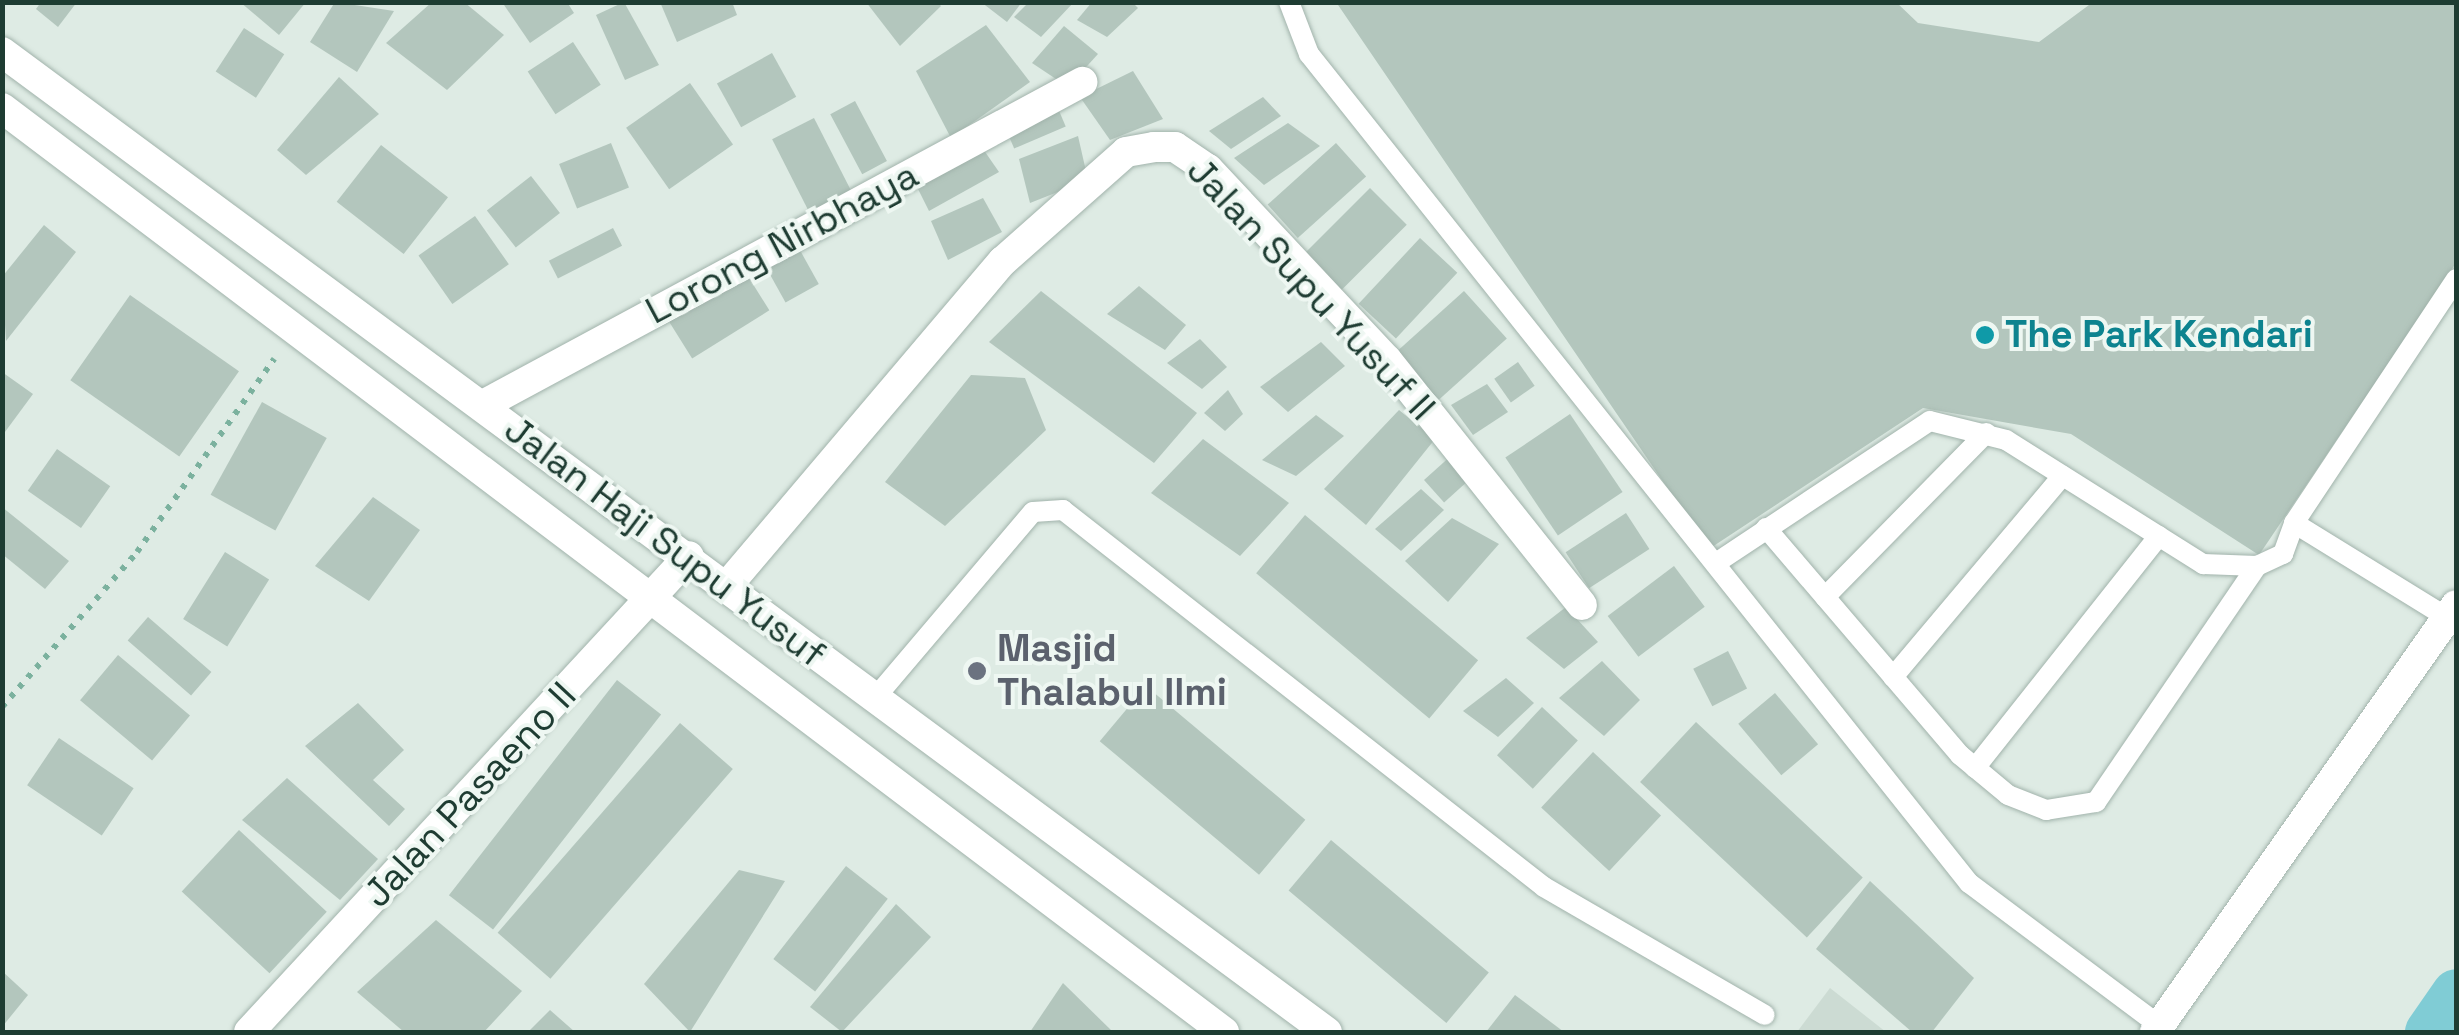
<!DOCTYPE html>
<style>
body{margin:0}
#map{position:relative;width:2459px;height:1035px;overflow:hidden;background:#deebe4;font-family:"Space Grotesk",sans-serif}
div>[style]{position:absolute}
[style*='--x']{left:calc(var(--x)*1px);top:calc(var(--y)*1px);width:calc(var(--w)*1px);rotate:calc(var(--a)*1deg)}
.built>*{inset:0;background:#ccdbd3}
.canal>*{height:48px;margin:-24px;padding:0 24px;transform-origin:24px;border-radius:24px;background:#80ccd5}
.building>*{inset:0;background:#b3c6bd;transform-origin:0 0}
.path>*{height:6px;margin-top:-3px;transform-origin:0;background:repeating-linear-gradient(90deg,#7bb19e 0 5px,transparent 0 13px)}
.roads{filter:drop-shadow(0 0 2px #a1b3ab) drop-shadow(0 0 2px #a1b3ab)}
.lane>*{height:20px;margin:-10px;padding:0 10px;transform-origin:10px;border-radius:10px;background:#fff}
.street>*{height:30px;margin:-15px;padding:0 15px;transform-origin:15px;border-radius:15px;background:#fff}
.dots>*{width:28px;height:28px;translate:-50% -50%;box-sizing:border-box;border:5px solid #eef7f2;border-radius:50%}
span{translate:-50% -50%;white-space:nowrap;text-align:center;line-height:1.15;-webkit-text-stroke:8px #eef7f2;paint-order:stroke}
.street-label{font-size:38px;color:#1e3c32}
.culture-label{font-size:38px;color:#0d838f;font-weight:700}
.left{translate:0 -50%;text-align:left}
.worship-label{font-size:38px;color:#5b616d;font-weight:700}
.frame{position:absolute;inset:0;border:5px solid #1e3c32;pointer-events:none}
</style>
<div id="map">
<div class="built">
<i style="clip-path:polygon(1830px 988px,1886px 1032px,1797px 1032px)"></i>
</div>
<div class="canal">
<i style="--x:2429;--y:1032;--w:47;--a:-55.3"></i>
</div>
<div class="building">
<i style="clip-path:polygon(41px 2px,77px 2px,58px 27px,36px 9px)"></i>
<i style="clip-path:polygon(240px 2px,306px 2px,279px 35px)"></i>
<i style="clip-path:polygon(335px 2px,394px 11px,357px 72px,310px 42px)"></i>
<i style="clip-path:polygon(432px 2px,464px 2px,504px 35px,447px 90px,386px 43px)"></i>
<i style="clip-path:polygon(502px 2px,567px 2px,574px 13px,530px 43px)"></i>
<i style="clip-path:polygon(624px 2px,659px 65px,625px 80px,596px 15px)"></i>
<i style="clip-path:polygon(660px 2px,732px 2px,737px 15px,677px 42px)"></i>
<i style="clip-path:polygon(866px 2px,937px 2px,941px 6px,900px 46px)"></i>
<i style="clip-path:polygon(981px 2px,1022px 2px,1007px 22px)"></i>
<i style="clip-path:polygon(1029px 2px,1074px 2px,1041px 37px,1014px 17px)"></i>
<i style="clip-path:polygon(1092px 2px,1132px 2px,1138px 8px,1107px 37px,1077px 20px)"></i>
<i style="clip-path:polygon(1336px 2px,1896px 2px,1918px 23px,2039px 42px,2093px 2px,2456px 2px,2456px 263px,2259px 555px,2071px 434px,1923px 408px,1709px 549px)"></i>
<i style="clip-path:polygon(986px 25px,1030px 82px,951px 138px,916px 71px)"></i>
<i style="clip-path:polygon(1064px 26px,1098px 54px,1068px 87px,1032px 63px)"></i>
<i style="left:244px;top:28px;width:48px;height:52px;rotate:33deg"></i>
<i style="left:573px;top:42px;width:51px;height:54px;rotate:57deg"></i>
<i style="left:772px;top:53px;width:50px;height:63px;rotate:61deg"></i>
<i style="clip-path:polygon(1133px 71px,1163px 119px,1110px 140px,1080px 97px)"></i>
<i style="clip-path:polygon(339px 77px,379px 114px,306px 175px,277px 150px)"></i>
<i style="left:690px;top:83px;width:75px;height:78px;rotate:55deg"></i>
<i style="clip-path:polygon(1263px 97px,1281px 116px,1231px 149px,1209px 131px)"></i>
<i style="left:1054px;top:99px;width:30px;height:56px;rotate:67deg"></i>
<i style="left:855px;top:101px;width:68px;height:28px;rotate:62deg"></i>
<i style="left:814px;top:118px;width:84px;height:47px;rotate:63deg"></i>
<i style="clip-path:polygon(1288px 123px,1320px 146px,1264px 185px,1234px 158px)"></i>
<i style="clip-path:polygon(1078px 136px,1088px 180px,1030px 203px,1019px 159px)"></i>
<i style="left:611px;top:143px;width:48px;height:56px;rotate:68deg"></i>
<i style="left:1336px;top:143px;width:45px;height:92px;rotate:48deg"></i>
<i style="left:381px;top:145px;width:85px;height:72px;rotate:38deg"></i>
<i style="clip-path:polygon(981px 146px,999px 172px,929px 211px,917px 187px)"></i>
<i style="left:531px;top:176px;width:47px;height:56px;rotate:52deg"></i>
<i style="left:1370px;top:188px;width:52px;height:98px;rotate:45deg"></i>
<i style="clip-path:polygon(983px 198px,1002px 232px,948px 260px,931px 221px)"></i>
<i style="left:475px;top:216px;width:59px;height:69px;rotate:55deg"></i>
<i style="clip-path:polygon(44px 225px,76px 252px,6px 341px,2px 277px)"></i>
<i style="left:613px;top:228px;width:20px;height:72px;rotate:63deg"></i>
<i style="left:1420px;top:238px;width:51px;height:90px;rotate:43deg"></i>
<i style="left:796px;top:243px;width:47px;height:38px;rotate:61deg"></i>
<i style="left:746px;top:273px;width:44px;height:91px;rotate:58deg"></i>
<i style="clip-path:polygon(1139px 286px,1186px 325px,1165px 350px,1107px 314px)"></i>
<i style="clip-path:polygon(1041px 291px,1197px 413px,1154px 463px,989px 342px)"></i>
<i style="left:1464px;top:291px;width:64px;height:93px;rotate:48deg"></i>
<i style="left:130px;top:295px;width:133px;height:104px;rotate:35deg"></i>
<i style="clip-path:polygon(1200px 339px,1227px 367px,1202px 389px,1167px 363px)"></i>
<i style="clip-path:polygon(1321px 342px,1345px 366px,1288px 412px,1260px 387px)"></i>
<i style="left:1518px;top:362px;width:29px;height:29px;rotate:55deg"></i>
<i style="clip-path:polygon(2px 372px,33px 394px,2px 436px)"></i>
<i style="clip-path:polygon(971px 375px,1025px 378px,1046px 430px,945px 526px,885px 482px)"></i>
<i style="clip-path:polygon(1487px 384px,1508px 412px,1473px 435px,1451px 405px)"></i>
<i style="clip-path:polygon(1228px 390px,1243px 414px,1225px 431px,1204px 413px)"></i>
<i style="left:262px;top:402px;width:74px;height:106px;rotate:29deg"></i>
<i style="clip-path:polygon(1399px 410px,1435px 439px,1366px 525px,1324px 489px)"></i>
<i style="left:1570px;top:414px;width:94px;height:78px;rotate:56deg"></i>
<i style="clip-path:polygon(1316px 415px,1344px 436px,1296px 476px,1262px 460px)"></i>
<i style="clip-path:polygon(1203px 439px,1289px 503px,1240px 556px,1151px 493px)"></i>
<i style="left:57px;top:449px;width:65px;height:51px;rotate:35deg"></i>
<i style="left:1453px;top:454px;width:30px;height:39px;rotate:48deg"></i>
<i style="clip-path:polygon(1421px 489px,1444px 510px,1401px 551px,1375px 529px)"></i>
<i style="clip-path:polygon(373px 497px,420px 530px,369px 601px,315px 566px)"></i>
<i style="clip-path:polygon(2px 507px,69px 561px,45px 589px,2px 554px)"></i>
<i style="left:1626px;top:513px;width:43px;height:72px;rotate:57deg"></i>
<i style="left:1305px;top:515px;width:226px;height:76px;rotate:40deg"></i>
<i style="clip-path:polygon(1452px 518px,1499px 544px,1448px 602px,1405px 561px)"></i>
<i style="left:225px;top:552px;width:52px;height:79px;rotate:32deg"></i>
<i style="left:1674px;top:566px;width:51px;height:83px;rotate:53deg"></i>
<i style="clip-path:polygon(1566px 607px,1598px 642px,1564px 669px,1526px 638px)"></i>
<i style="left:148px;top:617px;width:84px;height:31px;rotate:41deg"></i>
<i style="left:1728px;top:651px;width:42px;height:39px;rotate:63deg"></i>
<i style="left:118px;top:655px;width:94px;height:59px;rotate:40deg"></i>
<i style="clip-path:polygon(1602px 661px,1640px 700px,1604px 736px,1559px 698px)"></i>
<i style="clip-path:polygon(1506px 678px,1534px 703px,1498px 737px,1463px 711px)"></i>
<i style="left:617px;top:680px;width:56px;height:273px;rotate:38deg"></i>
<i style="left:1146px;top:686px;width:208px;height:72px;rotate:40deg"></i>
<i style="left:1775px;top:693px;width:67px;height:48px;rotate:50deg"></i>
<i style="clip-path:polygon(358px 703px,404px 750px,373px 780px,405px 809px,389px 826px,305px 746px)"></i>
<i style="left:1542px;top:707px;width:49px;height:66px;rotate:43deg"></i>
<i style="left:1696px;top:722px;width:228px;height:82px;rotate:43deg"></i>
<i style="left:680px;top:723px;width:70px;height:278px;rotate:41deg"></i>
<i style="left:59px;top:738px;width:90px;height:57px;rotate:34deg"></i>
<i style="left:1593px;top:752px;width:93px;height:76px;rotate:43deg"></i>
<i style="clip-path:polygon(287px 778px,378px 859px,340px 900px,242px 820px)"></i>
<i style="left:239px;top:830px;width:120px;height:84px;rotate:43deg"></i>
<i style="left:1331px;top:840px;width:206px;height:66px;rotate:40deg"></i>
<i style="left:846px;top:866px;width:53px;height:118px;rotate:38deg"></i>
<i style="clip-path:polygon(739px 870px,785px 881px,690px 1032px,644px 984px)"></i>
<i style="clip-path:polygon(1870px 881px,1974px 978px,1932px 1032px,1912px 1032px,1816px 949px)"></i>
<i style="clip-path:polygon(896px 904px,931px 937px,842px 1032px,810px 1007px)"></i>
<i style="clip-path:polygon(436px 920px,522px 991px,484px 1032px,404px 1032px,357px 992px)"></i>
<i style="clip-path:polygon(2px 971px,28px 995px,2px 1027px)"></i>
<i style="clip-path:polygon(1063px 983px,1113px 1032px,1030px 1032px)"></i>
<i style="clip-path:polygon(1515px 995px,1564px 1032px,1486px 1032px)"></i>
<i style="clip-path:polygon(550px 1010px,575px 1032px,528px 1032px)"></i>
</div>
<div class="path">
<i style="--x:2;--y:707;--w:206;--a:-48.9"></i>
<i style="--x:137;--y:552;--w:237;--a:-54.6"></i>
</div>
<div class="roads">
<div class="lane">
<i style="--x:1289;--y:2;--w:56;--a:69"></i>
<i style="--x:1309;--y:54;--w:1060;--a:51.48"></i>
<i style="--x:1969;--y:883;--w:237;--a:36.8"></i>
<i style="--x:1766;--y:528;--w:299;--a:49.5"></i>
<i style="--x:1960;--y:755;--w:62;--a:39.8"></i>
<i style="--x:2008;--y:795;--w:41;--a:21.5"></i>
<i style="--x:2046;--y:810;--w:51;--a:-9.1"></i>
<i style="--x:2096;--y:802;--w:286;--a:-55.7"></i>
<i style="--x:1719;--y:561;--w:253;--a:-33.6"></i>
<i style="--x:1930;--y:421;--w:78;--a:14"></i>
<i style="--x:2006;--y:440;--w:233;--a:32.2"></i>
<i style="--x:2203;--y:564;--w:54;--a:2.1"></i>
<i style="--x:2257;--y:566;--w:29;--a:-25"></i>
<i style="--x:2283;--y:554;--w:33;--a:-70"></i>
<i style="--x:1825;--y:597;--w:230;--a:-45.5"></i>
<i style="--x:2448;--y:618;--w:181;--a:-148.3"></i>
<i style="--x:2294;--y:523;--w:293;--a:-56.4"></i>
<i style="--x:1893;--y:677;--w:263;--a:-49.9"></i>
<i style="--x:875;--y:698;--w:244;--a:-49.7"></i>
<i style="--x:1033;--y:512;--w:30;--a:-4"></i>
<i style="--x:1063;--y:510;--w:611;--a:38.09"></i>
<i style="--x:1544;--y:887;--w:255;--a:30.1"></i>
<i style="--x:1975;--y:768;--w:296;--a:-51.6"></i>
</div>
<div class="street">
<i style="--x:2;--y:52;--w:1648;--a:36.49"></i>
<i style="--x:2;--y:108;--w:1532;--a:37.09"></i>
<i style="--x:483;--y:405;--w:681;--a:-28.33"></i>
<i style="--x:727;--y:586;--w:426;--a:-49.7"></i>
<i style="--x:1003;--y:261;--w:164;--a:-41.5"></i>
<i style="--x:1126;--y:152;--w:28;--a:-10"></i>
<i style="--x:1154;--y:147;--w:21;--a:0"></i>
<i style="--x:1175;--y:147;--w:40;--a:34"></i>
<i style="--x:1208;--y:169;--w:262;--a:46.9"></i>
<i style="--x:1387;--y:360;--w:313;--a:51.5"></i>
<i style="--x:249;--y:1032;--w:648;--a:-47.25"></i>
<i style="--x:2155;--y:1032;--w:522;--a:-54.82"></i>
</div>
</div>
<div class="dots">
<i style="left:1985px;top:335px;background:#0f9aa8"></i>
<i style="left:977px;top:671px;background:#6b7280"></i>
</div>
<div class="street-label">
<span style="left:782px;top:243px;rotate:-28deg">Lorong Nirbhaya</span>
<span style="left:1311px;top:289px;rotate:47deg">Jalan Supu Yusuf II</span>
<span style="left:665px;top:542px;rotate:37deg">Jalan Haji Supu Yusuf</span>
<span style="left:470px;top:795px;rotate:-47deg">Jalan Pasaeno II</span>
</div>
<div class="culture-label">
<span class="left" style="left:2005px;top:335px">The Park Kendari</span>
</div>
<div class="worship-label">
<span class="left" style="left:997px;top:671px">Masjid<br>Thalabul Ilmi</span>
</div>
<div class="frame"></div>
</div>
